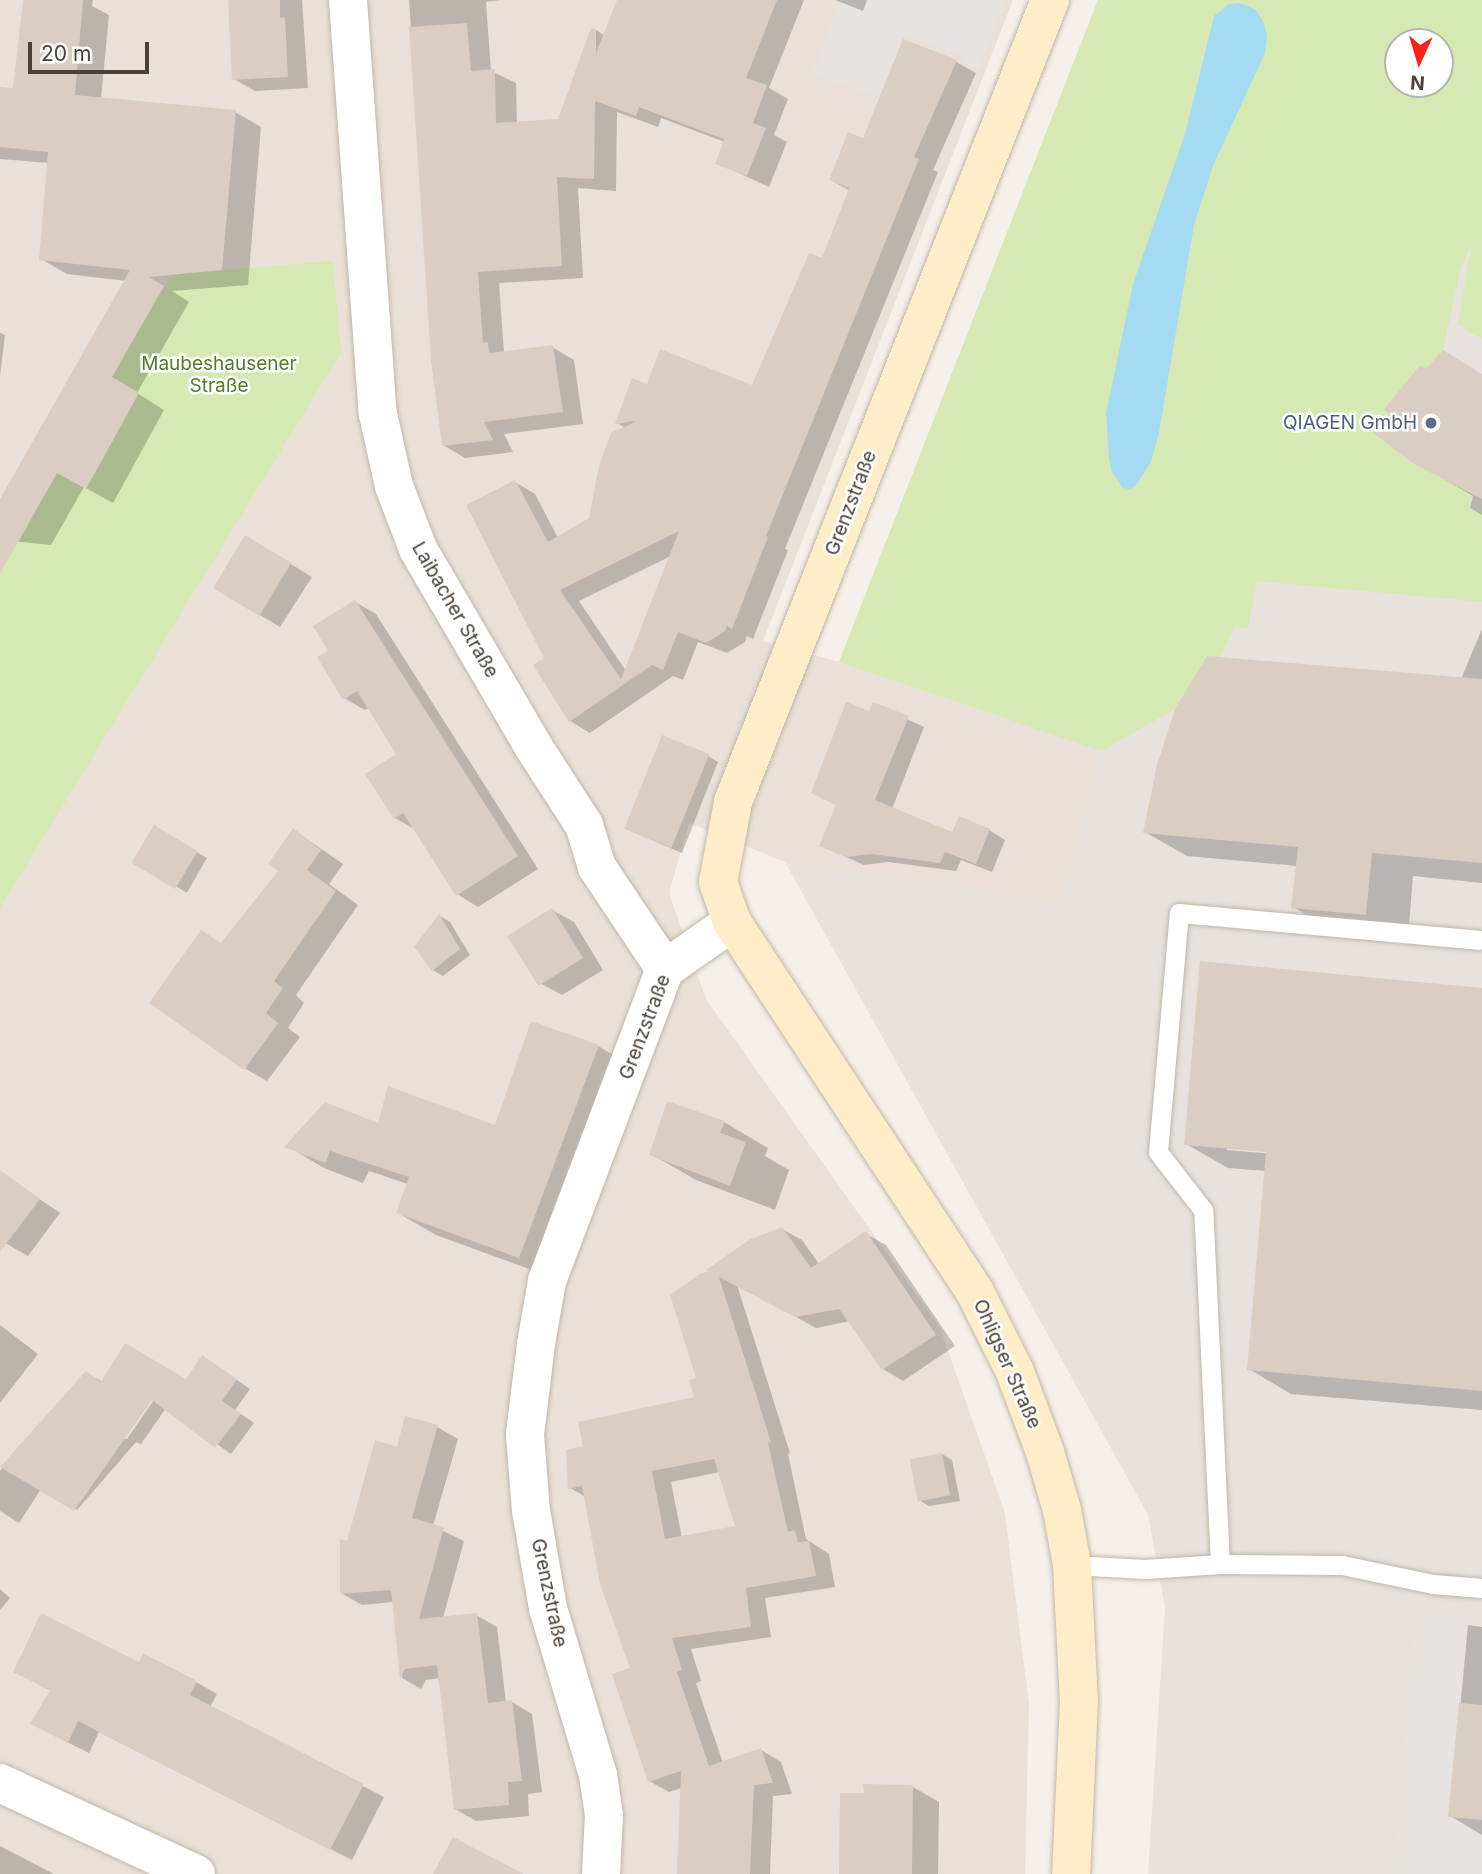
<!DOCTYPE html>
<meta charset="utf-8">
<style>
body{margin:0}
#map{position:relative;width:1482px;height:1874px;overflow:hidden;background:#f5f0e9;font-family:Inter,sans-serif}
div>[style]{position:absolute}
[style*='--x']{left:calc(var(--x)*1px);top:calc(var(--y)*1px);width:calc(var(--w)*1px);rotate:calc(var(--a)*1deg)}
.residential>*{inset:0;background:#e9e1d7}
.industrial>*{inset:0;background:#e7e2de}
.green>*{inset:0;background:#d6e9b2}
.parking>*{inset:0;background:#e6e3e1}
.water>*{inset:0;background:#a5dbf2}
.shadow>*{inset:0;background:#0003;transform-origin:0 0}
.building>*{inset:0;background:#dacdc1;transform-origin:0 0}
.roads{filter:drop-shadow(0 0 2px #c1b7ab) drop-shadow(0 0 2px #c1b7ab)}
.service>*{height:19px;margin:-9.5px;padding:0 9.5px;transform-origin:9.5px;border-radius:9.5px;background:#fff}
.minor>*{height:38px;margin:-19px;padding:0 19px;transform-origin:19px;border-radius:19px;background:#fff}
.secondary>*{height:38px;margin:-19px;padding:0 19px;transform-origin:19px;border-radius:19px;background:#ffecc9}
.dots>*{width:19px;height:19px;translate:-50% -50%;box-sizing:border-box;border:4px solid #fff;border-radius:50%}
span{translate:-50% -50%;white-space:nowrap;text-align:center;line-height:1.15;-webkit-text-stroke:5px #fff;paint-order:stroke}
.park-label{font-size:19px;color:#517c29}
.service-label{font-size:19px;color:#4e5e75}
.right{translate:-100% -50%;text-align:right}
.street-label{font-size:19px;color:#494037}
.north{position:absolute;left:1384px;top:28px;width:70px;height:70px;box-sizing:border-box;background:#fff;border:2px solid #b6b3af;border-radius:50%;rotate:184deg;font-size:19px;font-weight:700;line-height:28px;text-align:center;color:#494037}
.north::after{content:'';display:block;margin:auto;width:24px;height:32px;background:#fd2218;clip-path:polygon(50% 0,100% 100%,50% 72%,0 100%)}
.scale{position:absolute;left:28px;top:42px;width:121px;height:32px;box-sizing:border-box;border:4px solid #494037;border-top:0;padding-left:9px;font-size:21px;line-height:24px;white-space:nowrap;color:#494037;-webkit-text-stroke:5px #fff;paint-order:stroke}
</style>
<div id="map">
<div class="residential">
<i style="clip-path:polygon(0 0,1013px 0,763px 641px,839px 662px,1101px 751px,1061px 904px,785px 862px,689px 823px,669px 893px,706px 999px,940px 1328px,1005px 1513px,1029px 1704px,1025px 1874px,0 1874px)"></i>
</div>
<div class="industrial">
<i style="clip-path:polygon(evenodd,1098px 0,1482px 0,1482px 1874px,1148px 1874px,1165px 1607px,1148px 1515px,785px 862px,1061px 903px,1100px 751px,839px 662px,1098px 0,1398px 42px,1440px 42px,1440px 84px,1398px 84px,1398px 42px)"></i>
</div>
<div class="green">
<i style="clip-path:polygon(evenodd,1098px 0,1482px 0,1482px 339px,1458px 325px,1471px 246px,1461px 267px,1443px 350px,1426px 369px,1419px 365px,1407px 381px,1412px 387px,1404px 396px,1398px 391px,1384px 408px,1389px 414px,1373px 433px,1414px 464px,1473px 492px,1469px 509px,1482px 513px,1482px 602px,1257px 581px,1248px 628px,1234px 627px,1221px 657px,1175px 709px,1101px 751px,839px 662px,1098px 0,1398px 42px,1440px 42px,1440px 84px,1398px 84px,1398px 42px)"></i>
<i style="clip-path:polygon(333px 261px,341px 353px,0 908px,0 574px,151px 308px,174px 274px)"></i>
</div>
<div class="parking">
<i style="clip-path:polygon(841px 0,1006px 0,979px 69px,963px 61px,965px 57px,904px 34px,878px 96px,812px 74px)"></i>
<i style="clip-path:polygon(1414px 1622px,1466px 1626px,1448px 1817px,1482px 1820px,1482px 1874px,1393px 1874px)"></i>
</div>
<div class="water">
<i style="clip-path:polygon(1240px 3px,1255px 9px,1263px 21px,1267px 36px,1265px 53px,1213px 166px,1194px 225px,1159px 433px,1151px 462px,1137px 484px,1130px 489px,1123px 488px,1112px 472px,1109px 459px,1106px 413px,1133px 284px,1185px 134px,1214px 16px,1229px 4px)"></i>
</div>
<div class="shadow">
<i style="clip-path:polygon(24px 0,93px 0,92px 6px,109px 15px,101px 99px,235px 112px,261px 127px,248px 285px,172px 291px,189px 302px,137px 393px,164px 410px,113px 503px,84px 487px,51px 545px,12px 541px,0 534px,0 503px,126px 281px,67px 274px,41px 259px,49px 163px,0 159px,0 89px,15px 90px)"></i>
<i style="clip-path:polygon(229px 0,302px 0,308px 88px,255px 91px,234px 79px)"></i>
<i style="clip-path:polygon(409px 0,500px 0,486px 2px,491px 71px,516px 83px,517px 124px,559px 121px,596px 30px,605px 36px,619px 0,804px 0,769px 88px,788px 99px,774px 135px,787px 142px,769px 187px,717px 163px,725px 142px,661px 118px,658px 127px,617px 112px,616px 191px,578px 188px,583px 278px,499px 283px,504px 353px,552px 347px,574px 360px,583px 424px,504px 434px,513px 452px,465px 458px,443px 445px,433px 360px)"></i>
<i style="clip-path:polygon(835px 0,867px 0,863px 11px)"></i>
<i style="clip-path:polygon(evenodd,956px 62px,976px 73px,933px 170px,938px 172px,785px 549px,788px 550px,753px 639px,747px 636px,745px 642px,727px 653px,698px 642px,683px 680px,673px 676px,590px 733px,570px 721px,535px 666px,546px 659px,515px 482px,535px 494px,558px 538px,591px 519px,626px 428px,617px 423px,648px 386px,753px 387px,823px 260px,850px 191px,831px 180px,864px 140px,956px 62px,671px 556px,626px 671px,579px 601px,671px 556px)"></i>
<i style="clip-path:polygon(0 333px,5px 335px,0 376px)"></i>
<i style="clip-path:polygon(1426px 371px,1482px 374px,1482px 515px,1470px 508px,1473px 496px,1415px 462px)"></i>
<i style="clip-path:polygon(268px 550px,312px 577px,280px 627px,215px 588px)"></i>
<i style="clip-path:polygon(355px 602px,376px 614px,538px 869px,478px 907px,457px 894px,416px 830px,395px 818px,399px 755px,369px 708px,365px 710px,344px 698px)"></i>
<i style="clip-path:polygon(1482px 629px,1482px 883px,1413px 876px,1408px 938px,1335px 931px,1293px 907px,1297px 866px,1187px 856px,1145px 832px,1461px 679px)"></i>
<i style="clip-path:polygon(874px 704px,924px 727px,892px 809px,953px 834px,989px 830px,1005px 840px,992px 872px,961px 860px,956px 871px,888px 862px,864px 865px,821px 846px,838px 806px,813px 793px)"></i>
<i style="clip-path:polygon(708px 756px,718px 762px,682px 853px,626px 829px)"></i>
<i style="left:155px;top:828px;width:60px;height:40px;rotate:30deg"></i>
<i style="clip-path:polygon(294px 830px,343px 864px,329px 884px,358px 905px,296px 995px,304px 1003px,288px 1028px,300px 1037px,267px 1081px,244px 1068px,222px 945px,280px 871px)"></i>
<i style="clip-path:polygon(552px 910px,574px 922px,603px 970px,562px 995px,540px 983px)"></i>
<i style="clip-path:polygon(440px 916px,450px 922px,470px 955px,443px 976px,433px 970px)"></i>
<i style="clip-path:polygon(evenodd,1482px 990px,1482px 1410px,1291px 1394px,1249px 1369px,1266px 1171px,1228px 1168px,1186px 1144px,1482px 990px,1227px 1147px,1275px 1151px,1275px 1154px,1227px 1150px,1227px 1147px)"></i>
<i style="clip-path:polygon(598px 1046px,636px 1068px,557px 1279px,436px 1235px,398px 1213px,408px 1184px,369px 1171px,363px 1183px,324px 1168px,287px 1146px,379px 1126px,496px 1127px)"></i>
<i style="clip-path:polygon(724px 1122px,768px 1148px,765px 1156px,789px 1170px,775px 1210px,696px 1180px,651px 1154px)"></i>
<i style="clip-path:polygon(0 1172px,60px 1213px,28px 1256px,0 1240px)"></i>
<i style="clip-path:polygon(evenodd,782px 1229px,802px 1240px,819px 1264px,866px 1234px,886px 1245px,955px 1346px,903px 1381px,883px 1369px,850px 1321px,816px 1328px,737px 1285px,790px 1453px,788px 1454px,806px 1539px,829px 1554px,835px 1587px,765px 1598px,771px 1637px,691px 1649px,701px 1681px,696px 1683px,723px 1763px,761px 1750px,781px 1762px,792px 1794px,773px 1796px,770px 1874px,678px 1874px,682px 1788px,669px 1792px,649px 1781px,632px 1669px,586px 1497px,570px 1488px,585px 1448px,696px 1398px,714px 1272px,782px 1229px,720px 1472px,737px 1527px,682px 1538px,671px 1482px,720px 1472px)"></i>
<i style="clip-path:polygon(0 1325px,38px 1354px,0 1403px)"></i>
<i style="clip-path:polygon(evenodd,217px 1366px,250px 1389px,235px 1410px,254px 1423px,231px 1454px,166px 1408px,141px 1444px,136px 1442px,77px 1510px,41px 1489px,19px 1523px,0 1511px,0 1471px,87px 1373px,103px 1382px,187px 1381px,217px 1366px,156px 1392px,158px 1394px,127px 1439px,122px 1439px,156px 1392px)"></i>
<i style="clip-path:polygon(437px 1427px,458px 1439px,433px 1526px,464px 1541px,443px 1618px,476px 1615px,497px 1627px,506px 1703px,512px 1702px,532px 1714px,542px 1792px,528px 1794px,529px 1816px,476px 1821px,455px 1809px,440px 1678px,426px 1680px,421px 1689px,402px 1678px,394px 1602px,362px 1605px,341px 1593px,348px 1543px,398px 1449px)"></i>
<i style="clip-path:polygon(942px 1454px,952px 1460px,960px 1501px,929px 1506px,919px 1500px)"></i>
<i style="clip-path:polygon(0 1589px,10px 1598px,0 1610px)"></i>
<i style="clip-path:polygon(1468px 1625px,1482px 1627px,1482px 1835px,1450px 1816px)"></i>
<i style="clip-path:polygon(139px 1664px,196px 1682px,217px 1694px,210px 1707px,384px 1797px,352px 1860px,99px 1732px,89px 1753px,53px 1735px,51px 1691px,36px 1683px)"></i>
<i style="clip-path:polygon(913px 1787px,939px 1802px,938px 1874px,842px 1874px,865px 1795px)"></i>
<i style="clip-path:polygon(0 1846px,54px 1874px,0 1874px)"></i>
</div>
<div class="building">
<i style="clip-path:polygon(23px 0,83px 0,75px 95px,236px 110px,222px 270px,149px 277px,164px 286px,112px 377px,139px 393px,86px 489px,57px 473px,0 574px,0 499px,130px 270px,39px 260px,48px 152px,0 147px,0 87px,13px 88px)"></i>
<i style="clip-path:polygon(228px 0,280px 0,280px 18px,285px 17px,288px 77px,232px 80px)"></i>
<i style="clip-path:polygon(617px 0,777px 0,746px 78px,767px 85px,753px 123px,766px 128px,747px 176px,715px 164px,724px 139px,639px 107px,636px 116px,595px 101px,594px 179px,557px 177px,562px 266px,478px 272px,483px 343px,488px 342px,489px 353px,553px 345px,563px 412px,484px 422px,493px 440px,442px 446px,431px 360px,409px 27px,467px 23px,471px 71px,495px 69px,496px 123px,558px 119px,591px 28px,596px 29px,596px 53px)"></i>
<i style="clip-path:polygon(evenodd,903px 39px,957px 60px,914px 157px,919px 159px,766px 536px,768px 537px,732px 629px,727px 626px,725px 631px,706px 643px,678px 632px,663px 670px,652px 665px,569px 722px,533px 665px,544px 658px,466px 505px,515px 480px,548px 542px,589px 518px,599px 466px,611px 433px,637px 421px,615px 424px,632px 378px,647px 384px,660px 349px,752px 385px,809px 253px,822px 258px,849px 188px,829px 180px,848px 132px,863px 138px,903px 39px,679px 531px,621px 679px,560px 590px,679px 531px)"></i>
<i style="clip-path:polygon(1443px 350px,1482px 374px,1482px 499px,1414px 464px,1373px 433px,1389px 414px,1384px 409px,1420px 365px,1426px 369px)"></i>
<i style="left:245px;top:535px;width:54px;height:62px;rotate:31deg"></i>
<i style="clip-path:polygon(355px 600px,518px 856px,456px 896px,403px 813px,394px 819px,365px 774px,396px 754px,357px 691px,343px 700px,317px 657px,328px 651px,313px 626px)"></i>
<i style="clip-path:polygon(1207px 656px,1482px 679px,1482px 863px,1372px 853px,1366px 915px,1291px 908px,1298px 847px,1143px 833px,1157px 765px,1175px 709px)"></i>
<i style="clip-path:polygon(846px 702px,869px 711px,873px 702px,909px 716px,875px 800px,952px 832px,959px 816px,990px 829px,976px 864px,945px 852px,940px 863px,871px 854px,846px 857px,819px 846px,836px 805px,811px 793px)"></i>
<i style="left:662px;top:735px;width:51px;height:101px;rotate:22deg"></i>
<i style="left:154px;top:825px;width:51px;height:44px;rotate:31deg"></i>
<i style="clip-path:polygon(293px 828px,321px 850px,307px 870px,336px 891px,274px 981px,283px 988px,266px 1013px,278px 1023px,244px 1070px,149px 1003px,201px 930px,221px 943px,278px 871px,268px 864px)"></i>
<i style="left:552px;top:908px;width:59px;height:53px;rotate:58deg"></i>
<i style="clip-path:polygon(439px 914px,460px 949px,432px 971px,414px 947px)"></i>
<i style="clip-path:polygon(1200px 961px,1482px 988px,1482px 1391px,1247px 1370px,1266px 1152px,1184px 1145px)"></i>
<i style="clip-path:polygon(531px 1021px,599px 1045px,519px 1258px,396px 1213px,409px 1177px,330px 1151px,325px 1163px,284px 1147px,325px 1102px,378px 1123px,388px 1086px,495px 1125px)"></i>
<i style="clip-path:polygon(667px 1101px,725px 1121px,720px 1133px,746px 1142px,730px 1186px,649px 1155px)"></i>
<i style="clip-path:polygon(0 1170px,40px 1199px,0 1252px)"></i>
<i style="clip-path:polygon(evenodd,782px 1227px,811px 1268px,866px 1231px,936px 1335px,882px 1370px,839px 1309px,795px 1317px,719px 1277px,771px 1442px,768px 1443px,788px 1532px,795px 1530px,798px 1542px,809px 1541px,816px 1576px,746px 1588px,751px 1627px,672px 1638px,682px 1670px,677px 1672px,709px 1766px,761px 1748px,773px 1783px,754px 1785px,750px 1874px,677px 1874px,681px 1771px,648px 1782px,612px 1674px,630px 1668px,600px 1584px,582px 1486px,568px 1489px,566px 1450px,583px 1446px,578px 1422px,694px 1397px,689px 1380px,696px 1378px,670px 1295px,700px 1274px,709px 1271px,706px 1270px,749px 1240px,782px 1227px,714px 1459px,735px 1526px,665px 1539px,652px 1471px,714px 1459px)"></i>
<i style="clip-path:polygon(125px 1343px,186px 1379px,202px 1355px,237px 1379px,222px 1401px,241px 1414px,215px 1448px,152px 1400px,74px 1511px,0 1467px,86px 1371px,101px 1382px)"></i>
<i style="clip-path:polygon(405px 1416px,438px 1425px,412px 1518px,444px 1527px,419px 1619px,477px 1613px,488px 1703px,512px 1700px,522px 1781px,508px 1782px,509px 1805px,454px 1810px,437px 1665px,405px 1669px,400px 1679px,391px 1590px,340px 1594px,340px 1539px,347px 1541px,375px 1440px,397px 1447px)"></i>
<i style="left:942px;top:1453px;width:43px;height:33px;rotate:79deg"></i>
<i style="clip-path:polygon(41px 1613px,139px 1662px,143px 1653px,197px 1681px,190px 1695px,364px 1784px,330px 1850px,78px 1721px,68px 1743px,30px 1724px,50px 1690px,13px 1672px)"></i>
<i style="clip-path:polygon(1459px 1703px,1482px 1705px,1482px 1820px,1448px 1817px)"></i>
<i style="clip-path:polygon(863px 1784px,913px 1785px,912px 1874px,839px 1874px,840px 1793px,864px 1793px)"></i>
<i style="clip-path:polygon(453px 1837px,524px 1874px,433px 1874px)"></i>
</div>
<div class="roads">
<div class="service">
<i style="--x:1220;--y:1564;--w:354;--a:-92.7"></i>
<i style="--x:1203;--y:1210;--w:73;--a:-127.8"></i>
<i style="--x:1158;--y:1152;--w:240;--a:-85"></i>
<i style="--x:1179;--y:913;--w:302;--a:5.1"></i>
<i style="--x:1072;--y:1565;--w:73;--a:3.1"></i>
<i style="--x:1145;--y:1569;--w:75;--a:-3.8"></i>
<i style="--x:1220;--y:1564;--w:122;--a:0.5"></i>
<i style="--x:1342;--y:1565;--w:93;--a:11.8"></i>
<i style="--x:1433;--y:1584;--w:49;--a:4.7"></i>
</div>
<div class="minor">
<i style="--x:348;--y:0;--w:415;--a:85.9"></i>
<i style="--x:378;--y:414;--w:74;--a:77.5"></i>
<i style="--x:394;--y:486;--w:67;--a:69.1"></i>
<i style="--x:418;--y:549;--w:228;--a:59.7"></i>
<i style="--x:533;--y:746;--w:94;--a:57.2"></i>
<i style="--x:584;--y:825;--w:44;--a:72.8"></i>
<i style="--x:597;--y:867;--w:123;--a:56.3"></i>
<i style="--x:0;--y:1783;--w:216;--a:24.9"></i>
<i style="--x:601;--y:1874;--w:59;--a:-87.1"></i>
<i style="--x:604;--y:1815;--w:40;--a:-98.5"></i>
<i style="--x:598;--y:1775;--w:174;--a:-106.7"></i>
<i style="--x:548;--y:1608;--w:98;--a:-99.9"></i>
<i style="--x:531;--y:1511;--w:77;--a:-94.5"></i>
<i style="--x:525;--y:1434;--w:91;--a:-83"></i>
<i style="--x:536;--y:1344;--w:64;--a:-80.1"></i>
<i style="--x:547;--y:1281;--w:334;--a:-69.3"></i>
<i style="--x:665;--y:969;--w:82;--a:-35"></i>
</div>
<div class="secondary">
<i style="--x:1050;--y:0;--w:862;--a:111.57"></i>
<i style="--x:733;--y:802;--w:81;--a:100.6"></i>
<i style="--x:718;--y:882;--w:42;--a:70.7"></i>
<i style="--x:732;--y:922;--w:443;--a:56.7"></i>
<i style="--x:975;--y:1292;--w:89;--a:63.4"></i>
<i style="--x:1015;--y:1372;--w:85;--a:69.4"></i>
<i style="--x:1045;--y:1452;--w:60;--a:73.7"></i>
<i style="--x:1062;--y:1510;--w:56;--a:79.7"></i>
<i style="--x:1072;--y:1565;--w:136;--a:87.1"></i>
<i style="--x:1079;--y:1701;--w:173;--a:92.6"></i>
</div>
</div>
<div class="dots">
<i style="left:1431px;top:423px;background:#5c6f8a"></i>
</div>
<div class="park-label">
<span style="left:219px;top:375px">Maubeshausener<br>Straße</span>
</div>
<div class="service-label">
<span class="right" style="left:1417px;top:423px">QIAGEN GmbH</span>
</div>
<div class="street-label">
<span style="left:851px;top:503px;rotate:-69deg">Grenzstraße</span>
<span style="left:455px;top:610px;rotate:60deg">Laibacher Straße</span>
<span style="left:645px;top:1027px;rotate:-69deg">Grenzstraße</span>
<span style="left:1007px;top:1364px;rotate:66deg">Ohligser Straße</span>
<span style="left:549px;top:1593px;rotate:78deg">Grenzstraße</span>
</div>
<div class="north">N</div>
<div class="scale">20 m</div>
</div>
